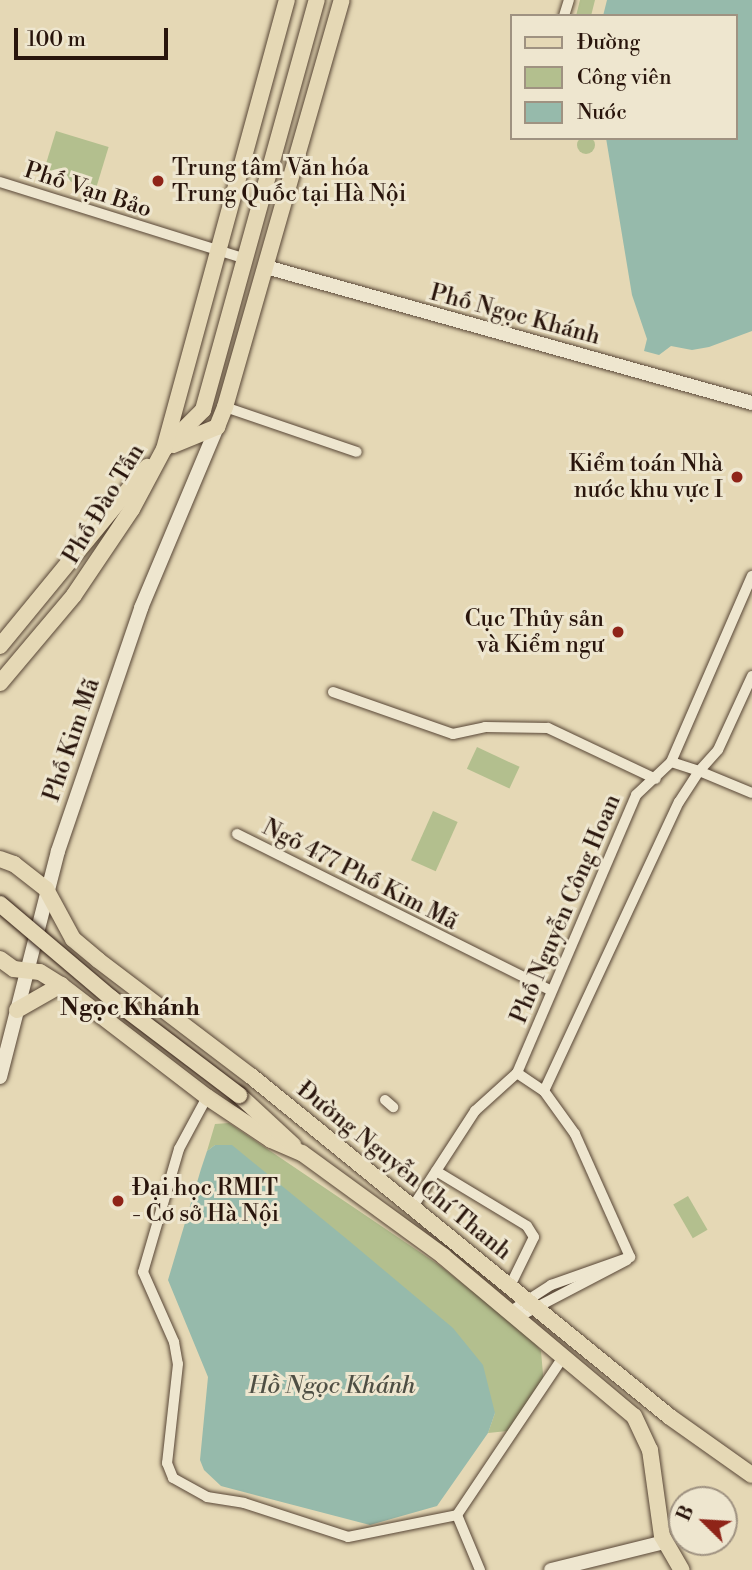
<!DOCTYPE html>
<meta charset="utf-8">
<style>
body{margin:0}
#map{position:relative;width:752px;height:1570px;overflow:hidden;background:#e5d8b5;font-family:"Libre Bodoni",serif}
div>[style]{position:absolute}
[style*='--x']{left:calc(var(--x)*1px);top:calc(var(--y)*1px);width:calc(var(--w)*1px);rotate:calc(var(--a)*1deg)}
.green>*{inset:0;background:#b3bf8e;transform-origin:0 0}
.round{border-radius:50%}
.water>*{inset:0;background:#96baab}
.roads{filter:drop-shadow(0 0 2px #584636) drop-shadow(0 0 2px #584636)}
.street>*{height:10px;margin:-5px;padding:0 5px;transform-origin:5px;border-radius:5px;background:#eee6cf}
.secondary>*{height:14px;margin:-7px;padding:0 7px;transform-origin:7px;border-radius:7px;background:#eee6cf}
.primary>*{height:16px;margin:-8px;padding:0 8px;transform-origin:8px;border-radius:8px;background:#e5d8b5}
.bridges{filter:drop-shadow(0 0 2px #29150c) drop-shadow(0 0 2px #29150c)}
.primary-bridge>*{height:16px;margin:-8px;padding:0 8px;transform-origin:8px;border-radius:8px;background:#e5d8b5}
.dots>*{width:19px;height:19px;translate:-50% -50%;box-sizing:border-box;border:4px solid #eee6cf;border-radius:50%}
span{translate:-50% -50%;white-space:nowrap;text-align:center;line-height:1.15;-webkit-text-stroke:6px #eee6cf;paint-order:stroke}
.poi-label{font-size:23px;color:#29150c}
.left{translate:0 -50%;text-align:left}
.right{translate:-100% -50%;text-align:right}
.street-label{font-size:23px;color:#29150c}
.neighbourhood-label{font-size:24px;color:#29150c;font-weight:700}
.water-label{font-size:24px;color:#4f4f44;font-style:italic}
.legend{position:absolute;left:510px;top:14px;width:228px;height:126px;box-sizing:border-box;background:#eee6cf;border:2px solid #9f9281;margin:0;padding:9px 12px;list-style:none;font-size:21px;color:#29150c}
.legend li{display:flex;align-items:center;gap:14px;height:35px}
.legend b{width:35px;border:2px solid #9f9281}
.north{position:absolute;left:668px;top:1486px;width:70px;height:70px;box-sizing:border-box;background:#eee6cf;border:2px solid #9f9281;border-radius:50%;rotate:294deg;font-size:19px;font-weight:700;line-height:28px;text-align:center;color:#29150c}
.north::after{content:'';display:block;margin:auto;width:24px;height:32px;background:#8f2418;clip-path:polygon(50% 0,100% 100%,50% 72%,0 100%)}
.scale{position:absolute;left:14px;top:28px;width:154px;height:32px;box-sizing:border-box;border:4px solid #29150c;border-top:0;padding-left:9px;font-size:21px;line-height:24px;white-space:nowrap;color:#29150c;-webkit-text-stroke:5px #eee6cf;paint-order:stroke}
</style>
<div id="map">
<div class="green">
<i style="clip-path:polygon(580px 0,595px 0,591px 16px,576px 16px)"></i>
<i style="left:56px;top:131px;width:55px;height:44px;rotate:17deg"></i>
<i class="round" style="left:577px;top:136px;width:18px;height:18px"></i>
<i style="left:477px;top:747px;width:47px;height:24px;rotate:25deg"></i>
<i style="left:433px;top:811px;width:27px;height:54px;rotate:24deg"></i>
<i style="clip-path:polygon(229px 1123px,439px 1265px,528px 1335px,541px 1351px,544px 1386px,517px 1430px,488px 1433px,495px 1413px,215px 1145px,207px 1151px,215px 1124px)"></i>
<i style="left:688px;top:1196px;width:39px;height:17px;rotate:60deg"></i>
</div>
<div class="water">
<i style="clip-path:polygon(607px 0,752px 0,752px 331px,709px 347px,692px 350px,671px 346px,659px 355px,644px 351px,647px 339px,632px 295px,606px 138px,736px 138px,736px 16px,603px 16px)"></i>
<i style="clip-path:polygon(215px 1145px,232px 1145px,348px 1240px,453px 1328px,483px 1365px,495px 1413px,488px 1433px,437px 1506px,370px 1525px,221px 1486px,204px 1470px,200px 1460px,208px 1377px,168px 1280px,201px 1169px,207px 1151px)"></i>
</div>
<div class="roads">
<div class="street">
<i style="--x:564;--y:16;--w:17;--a:-73"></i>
<i style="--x:0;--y:182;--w:257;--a:17.4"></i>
<i style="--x:225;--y:407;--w:139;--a:18.8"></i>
<i style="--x:752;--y:676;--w:81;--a:114.7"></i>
<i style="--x:718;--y:750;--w:28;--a:132"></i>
<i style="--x:699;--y:771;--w:57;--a:22.5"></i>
<i style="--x:333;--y:692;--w:127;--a:19.3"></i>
<i style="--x:453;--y:734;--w:33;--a:-12"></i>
<i style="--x:485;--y:727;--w:63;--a:0.9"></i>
<i style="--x:548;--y:728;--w:119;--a:25.3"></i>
<i style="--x:237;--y:834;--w:350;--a:26.5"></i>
<i style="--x:517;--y:1073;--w:32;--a:34"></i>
<i style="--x:544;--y:1091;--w:53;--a:54.2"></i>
<i style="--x:575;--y:1134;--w:135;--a:65.9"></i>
<i style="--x:544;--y:1091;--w:319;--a:-65"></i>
<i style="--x:679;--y:802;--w:37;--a:-57"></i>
<i style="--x:699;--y:771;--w:29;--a:-162"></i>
<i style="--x:207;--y:1097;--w:59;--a:118.3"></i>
<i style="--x:179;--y:1149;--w:128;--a:106.3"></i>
<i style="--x:143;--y:1272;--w:77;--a:66.1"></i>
<i style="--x:174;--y:1342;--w:22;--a:80"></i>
<i style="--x:178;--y:1364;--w:100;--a:96.3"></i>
<i style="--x:167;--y:1463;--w:16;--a:68"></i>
<i style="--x:173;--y:1478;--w:39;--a:29"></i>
<i style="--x:207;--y:1497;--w:37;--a:9"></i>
<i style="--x:244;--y:1503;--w:109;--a:18.1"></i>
<i style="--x:348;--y:1537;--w:111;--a:-11.4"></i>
<i style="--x:457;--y:1515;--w:192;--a:-56.1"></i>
<i style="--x:385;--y:1100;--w:11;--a:41"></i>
<i style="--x:436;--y:1171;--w:106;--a:31.1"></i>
<i style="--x:527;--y:1226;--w:13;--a:58"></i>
<i style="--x:534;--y:1237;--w:52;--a:116.1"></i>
<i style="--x:412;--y:1208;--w:116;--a:-57"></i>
<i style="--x:475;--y:1111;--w:57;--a:-42.1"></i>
<i style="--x:517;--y:1073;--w:302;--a:-66.8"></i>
<i style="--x:636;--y:795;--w:48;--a:-43.3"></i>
<i style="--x:671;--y:762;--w:203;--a:-66.5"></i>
<i style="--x:511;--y:1311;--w:48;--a:-33"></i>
<i style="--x:551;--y:1285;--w:84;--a:-19.5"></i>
<i style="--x:518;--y:1317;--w:123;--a:-27.6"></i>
<i style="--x:457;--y:1515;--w:60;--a:67.3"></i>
</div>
<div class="secondary">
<i style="--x:266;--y:267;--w:505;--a:15.63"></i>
<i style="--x:0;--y:1077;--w:233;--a:-75.6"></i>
<i style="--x:58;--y:851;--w:257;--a:-71.1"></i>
<i style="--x:141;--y:608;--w:196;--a:-67.2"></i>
<i style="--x:551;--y:1570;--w:116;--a:-13.9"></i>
</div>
<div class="primary">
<i style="--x:173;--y:445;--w:48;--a:-22.2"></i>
<i style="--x:217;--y:427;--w:22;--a:-68"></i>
<i style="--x:225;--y:407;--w:423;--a:-74"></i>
<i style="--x:165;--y:448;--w:54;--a:-45"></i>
<i style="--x:203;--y:410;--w:426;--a:-74.5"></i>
<i style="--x:0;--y:646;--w:232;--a:-50.6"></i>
<i style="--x:0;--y:683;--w:115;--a:-49.9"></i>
<i style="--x:74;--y:595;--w:104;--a:-56"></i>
<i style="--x:132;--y:509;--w:68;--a:-61.9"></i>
<i style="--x:164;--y:449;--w:466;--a:-74.7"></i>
<i style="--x:0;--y:859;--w:15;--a:20"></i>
<i style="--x:14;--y:864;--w:41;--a:38"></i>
<i style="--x:46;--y:889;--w:57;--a:61.6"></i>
<i style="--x:73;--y:939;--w:33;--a:40"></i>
<i style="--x:98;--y:960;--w:192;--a:37.2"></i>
<i style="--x:251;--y:1076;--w:540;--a:39.14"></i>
<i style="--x:670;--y:1417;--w:100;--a:35.3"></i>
<i style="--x:0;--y:959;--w:17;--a:36"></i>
<i style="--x:14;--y:969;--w:26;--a:7"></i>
<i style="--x:40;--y:972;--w:25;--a:32"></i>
<i style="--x:61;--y:985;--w:184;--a:37.5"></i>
<i style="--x:207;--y:1097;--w:77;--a:33.9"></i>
<i style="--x:271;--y:1140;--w:34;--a:23"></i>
<i style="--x:302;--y:1153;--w:175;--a:36.1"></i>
<i style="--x:443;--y:1256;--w:249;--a:40"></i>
<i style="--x:634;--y:1416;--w:38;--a:65"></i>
<i style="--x:650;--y:1450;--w:87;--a:82.1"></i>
<i style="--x:662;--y:1536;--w:39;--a:60"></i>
<i style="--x:17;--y:1010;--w:51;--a:-29.6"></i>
<i style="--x:239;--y:1095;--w:74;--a:42.8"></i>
</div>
</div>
<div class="bridges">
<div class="primary-bridge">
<i style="--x:0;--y:904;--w:145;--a:40.3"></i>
<i style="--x:111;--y:998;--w:161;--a:37.2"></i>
</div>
</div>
<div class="dots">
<i style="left:158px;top:181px;background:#8f2418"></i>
<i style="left:737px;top:477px;background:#8f2418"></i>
<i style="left:618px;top:632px;background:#8f2418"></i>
<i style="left:118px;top:1201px;background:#8f2418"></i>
</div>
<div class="poi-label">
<span class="left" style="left:172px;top:181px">Trung tâm Văn hóa<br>Trung Quốc tại Hà Nội</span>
<span class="right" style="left:723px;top:477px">Kiểm toán Nhà<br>nước khu vực I</span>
<span class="right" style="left:604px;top:632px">Cục Thủy sản<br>và Kiểm ngư</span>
<span class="left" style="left:132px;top:1201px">Đại học RMIT<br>- Cơ sở Hà Nội</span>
</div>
<div class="street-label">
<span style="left:88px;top:190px;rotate:18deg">Phố Vạn Bảo</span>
<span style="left:515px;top:315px;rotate:15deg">Phố Ngọc Khánh</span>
<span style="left:104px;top:504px;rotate:-59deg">Phố Đào Tấn</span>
<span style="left:72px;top:740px;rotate:-71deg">Phố Kim Mã</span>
<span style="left:360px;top:875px;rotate:27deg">Ngõ 477 Phố Kim Mã</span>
<span style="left:566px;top:909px;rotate:-67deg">Phố Nguyễn Công Hoan</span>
<span style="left:404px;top:1171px;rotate:39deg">Đường Nguyễn Chí Thanh</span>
</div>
<div class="neighbourhood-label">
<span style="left:130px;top:1009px">Ngọc Khánh</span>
</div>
<div class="water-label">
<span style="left:332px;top:1387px">Hồ Ngọc Khánh</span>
</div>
<ul class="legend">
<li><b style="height:9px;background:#e5d8b5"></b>Đường</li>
<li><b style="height:19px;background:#b3bf8e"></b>Công viên</li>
<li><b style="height:19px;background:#96baab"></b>Nước</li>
</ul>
<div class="north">B</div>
<div class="scale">100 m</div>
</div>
